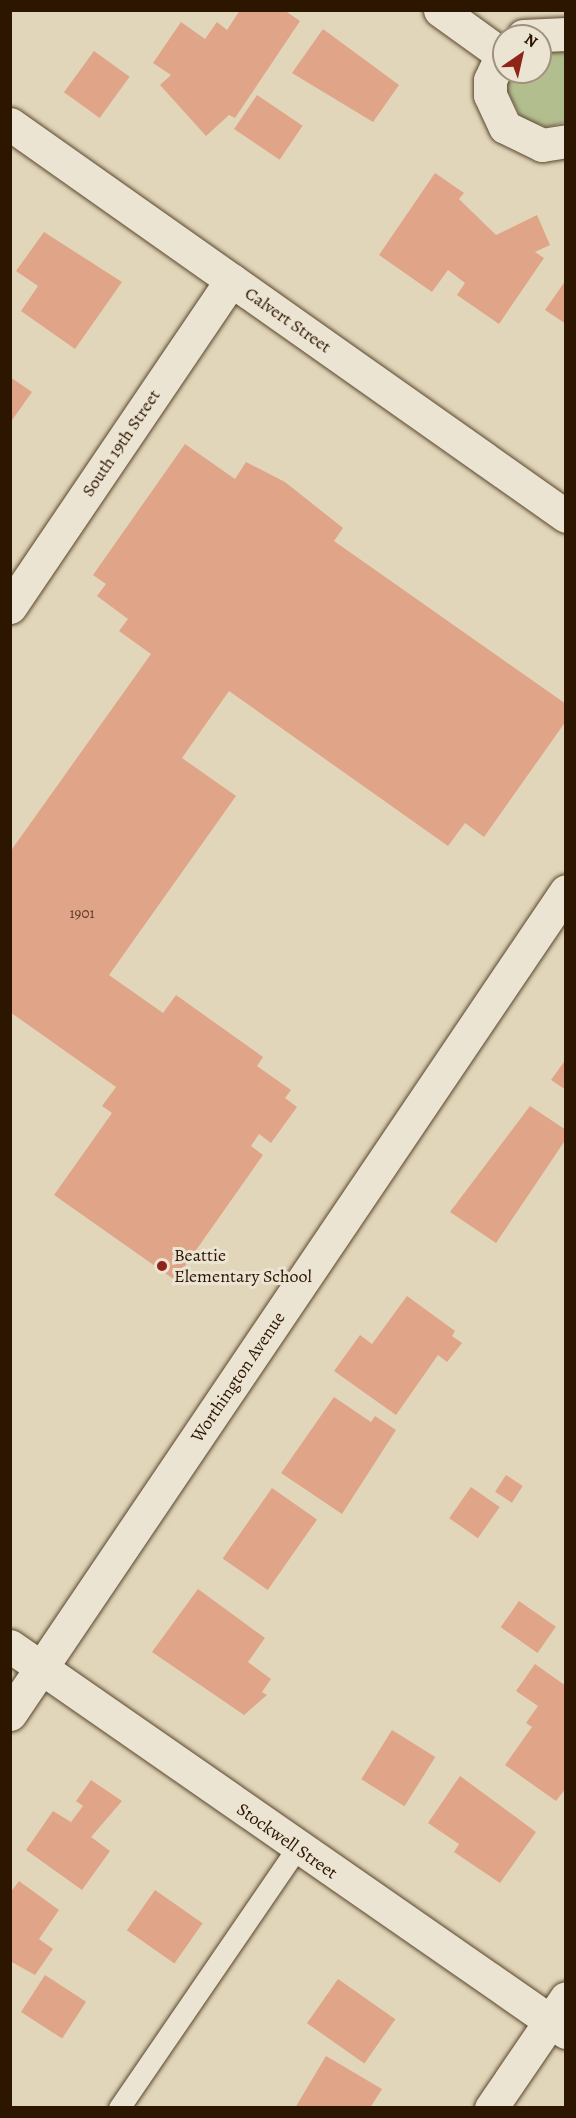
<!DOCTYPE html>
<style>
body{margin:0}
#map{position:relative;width:576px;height:2118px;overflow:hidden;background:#e1d6b9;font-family:Alegreya,serif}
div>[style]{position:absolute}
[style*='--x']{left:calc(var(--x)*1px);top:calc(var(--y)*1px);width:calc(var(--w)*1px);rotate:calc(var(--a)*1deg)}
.green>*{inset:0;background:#b3be8f}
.building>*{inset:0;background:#e0a588;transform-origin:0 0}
.roads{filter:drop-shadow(0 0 2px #5a462e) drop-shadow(0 0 2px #5a462e)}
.lane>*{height:21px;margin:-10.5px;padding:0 10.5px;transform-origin:10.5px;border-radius:10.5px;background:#ece4d2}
.street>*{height:33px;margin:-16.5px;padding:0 16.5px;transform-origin:16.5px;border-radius:16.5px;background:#ece4d2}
.secondary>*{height:33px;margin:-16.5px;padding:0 16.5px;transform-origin:16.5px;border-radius:16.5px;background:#ece4d2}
.dots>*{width:16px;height:16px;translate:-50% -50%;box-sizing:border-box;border:3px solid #ece4d2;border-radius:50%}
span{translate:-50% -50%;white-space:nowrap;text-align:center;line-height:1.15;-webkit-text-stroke:6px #ece4d2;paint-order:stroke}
.number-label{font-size:15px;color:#5a3a22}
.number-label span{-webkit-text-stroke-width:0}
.street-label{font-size:18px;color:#2d1600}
.poi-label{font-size:18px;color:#2d1600}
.left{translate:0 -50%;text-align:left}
.frame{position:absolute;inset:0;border:12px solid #2d1600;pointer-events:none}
.north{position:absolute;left:492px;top:24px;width:60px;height:60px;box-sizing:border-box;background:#ece4d2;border:2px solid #a0927e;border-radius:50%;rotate:34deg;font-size:16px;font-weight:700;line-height:24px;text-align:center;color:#2d1600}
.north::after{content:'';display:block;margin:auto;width:21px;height:27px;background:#8f2418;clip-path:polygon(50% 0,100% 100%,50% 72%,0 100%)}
</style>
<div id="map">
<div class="green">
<i style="clip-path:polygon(540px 46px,565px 49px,565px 122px,548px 127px,523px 120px,505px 87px,508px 72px,540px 72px)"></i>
</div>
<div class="building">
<i style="clip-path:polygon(240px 10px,284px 10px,300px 21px,235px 118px,229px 115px,206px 136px,160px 85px,171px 75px,153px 63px,181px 22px,205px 39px,217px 22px,227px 30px)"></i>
<i style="clip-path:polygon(323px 29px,399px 85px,373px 122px,292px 73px)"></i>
<i style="left:94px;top:51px;width:44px;height:51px;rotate:36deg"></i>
<i style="left:257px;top:95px;width:55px;height:41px;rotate:34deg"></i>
<i style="clip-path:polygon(435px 173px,464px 193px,459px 199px,496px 235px,537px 215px,550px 245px,535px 252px,544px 258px,499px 324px,457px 295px,465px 283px,448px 270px,432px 292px,379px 255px)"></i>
<i style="clip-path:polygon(44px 232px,122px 282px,75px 349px,21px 311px,38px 286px,16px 271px)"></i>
<i style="clip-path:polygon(566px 280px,566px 324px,545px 310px)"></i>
<i style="clip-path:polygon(10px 377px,32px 392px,10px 423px)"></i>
<i style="clip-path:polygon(185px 444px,235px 479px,246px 462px,285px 482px,343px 528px,334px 541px,566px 704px,566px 721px,484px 837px,465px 823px,448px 846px,229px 691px,182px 758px,236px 796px,109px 975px,163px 1013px,176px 995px,263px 1057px,257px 1066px,291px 1090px,285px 1098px,297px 1107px,271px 1143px,259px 1134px,251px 1146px,263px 1155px,175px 1280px,54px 1195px,112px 1113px,102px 1106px,116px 1087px,10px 1012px,10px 852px,151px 654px,119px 631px,128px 619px,97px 596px,106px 584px,93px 575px)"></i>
<i style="clip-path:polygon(566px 1059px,566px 1090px,551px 1080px)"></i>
<i style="clip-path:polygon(530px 1106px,566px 1130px,566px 1139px,496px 1243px,450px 1212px)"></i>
<i style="clip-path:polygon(407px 1296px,455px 1331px,452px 1336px,462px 1343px,447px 1362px,438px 1355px,396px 1415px,334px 1371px,360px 1335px,372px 1344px)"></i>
<i style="clip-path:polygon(334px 1397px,371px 1422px,375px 1416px,396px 1430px,342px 1514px,281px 1473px)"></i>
<i style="left:506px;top:1475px;width:20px;height:20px;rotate:33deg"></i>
<i style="left:471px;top:1487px;width:35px;height:38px;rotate:35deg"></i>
<i style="left:272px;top:1488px;width:55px;height:86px;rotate:35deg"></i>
<i style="clip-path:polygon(198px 1589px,265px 1638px,248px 1662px,271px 1679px,262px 1692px,267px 1695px,244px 1715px,152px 1652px)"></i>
<i style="left:519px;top:1601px;width:45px;height:32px;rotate:35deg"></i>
<i style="clip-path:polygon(535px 1664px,566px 1686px,566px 1788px,556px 1801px,505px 1765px,532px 1727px,526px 1723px,538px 1706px,516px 1691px)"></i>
<i style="left:392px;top:1730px;width:51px;height:58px;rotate:32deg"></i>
<i style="clip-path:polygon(460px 1776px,536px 1832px,500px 1883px,454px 1852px,459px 1844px,428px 1823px)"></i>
<i style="clip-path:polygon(91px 1780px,122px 1801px,91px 1837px,110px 1851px,82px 1890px,26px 1850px,53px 1811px,71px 1822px,83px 1806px,76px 1801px)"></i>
<i style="clip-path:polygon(19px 1881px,59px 1910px,39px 1939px,53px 1949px,35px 1975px,10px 1961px,10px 1893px)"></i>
<i style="left:155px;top:1890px;width:58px;height:49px;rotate:35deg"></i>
<i style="left:45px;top:1975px;width:49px;height:44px;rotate:33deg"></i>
<i style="left:338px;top:1979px;width:70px;height:54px;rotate:35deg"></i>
<i style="clip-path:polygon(326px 2056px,382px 2089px,370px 2108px,295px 2108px)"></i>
</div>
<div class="roads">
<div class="lane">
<i style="--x:119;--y:2108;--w:315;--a:-55.6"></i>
</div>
<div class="street">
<i style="--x:440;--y:10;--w:75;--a:35.8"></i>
<i style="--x:523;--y:36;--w:43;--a:-2.7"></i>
<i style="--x:504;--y:50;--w:33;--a:115"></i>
<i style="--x:490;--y:80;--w:15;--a:90"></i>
<i style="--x:490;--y:95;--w:35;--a:65"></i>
<i style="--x:505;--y:127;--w:41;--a:25.9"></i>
<i style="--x:542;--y:145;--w:24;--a:-9"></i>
<i style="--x:10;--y:607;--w:395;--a:-55.9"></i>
<i style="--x:10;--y:1646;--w:677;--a:34.77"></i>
<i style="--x:10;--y:1714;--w:993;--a:-55.96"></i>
</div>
<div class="secondary">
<i style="--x:10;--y:124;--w:680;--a:35.19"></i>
<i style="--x:491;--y:2108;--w:133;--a:-55.7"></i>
</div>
</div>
<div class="dots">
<i style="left:162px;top:1266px;background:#8f2418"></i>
</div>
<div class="number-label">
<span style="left:82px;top:914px">1901</span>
</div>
<div class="street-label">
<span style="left:288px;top:320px;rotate:35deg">Calvert Street</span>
<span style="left:121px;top:443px;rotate:-56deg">South 19th Street</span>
<span style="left:238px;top:1377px;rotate:-56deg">Worthington Avenue</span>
<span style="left:287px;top:1841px;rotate:35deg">Stockwell Street</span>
</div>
<div class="poi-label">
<span class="left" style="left:174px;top:1266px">Beattie<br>Elementary School</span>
</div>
<div class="frame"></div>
<div class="north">N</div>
</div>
